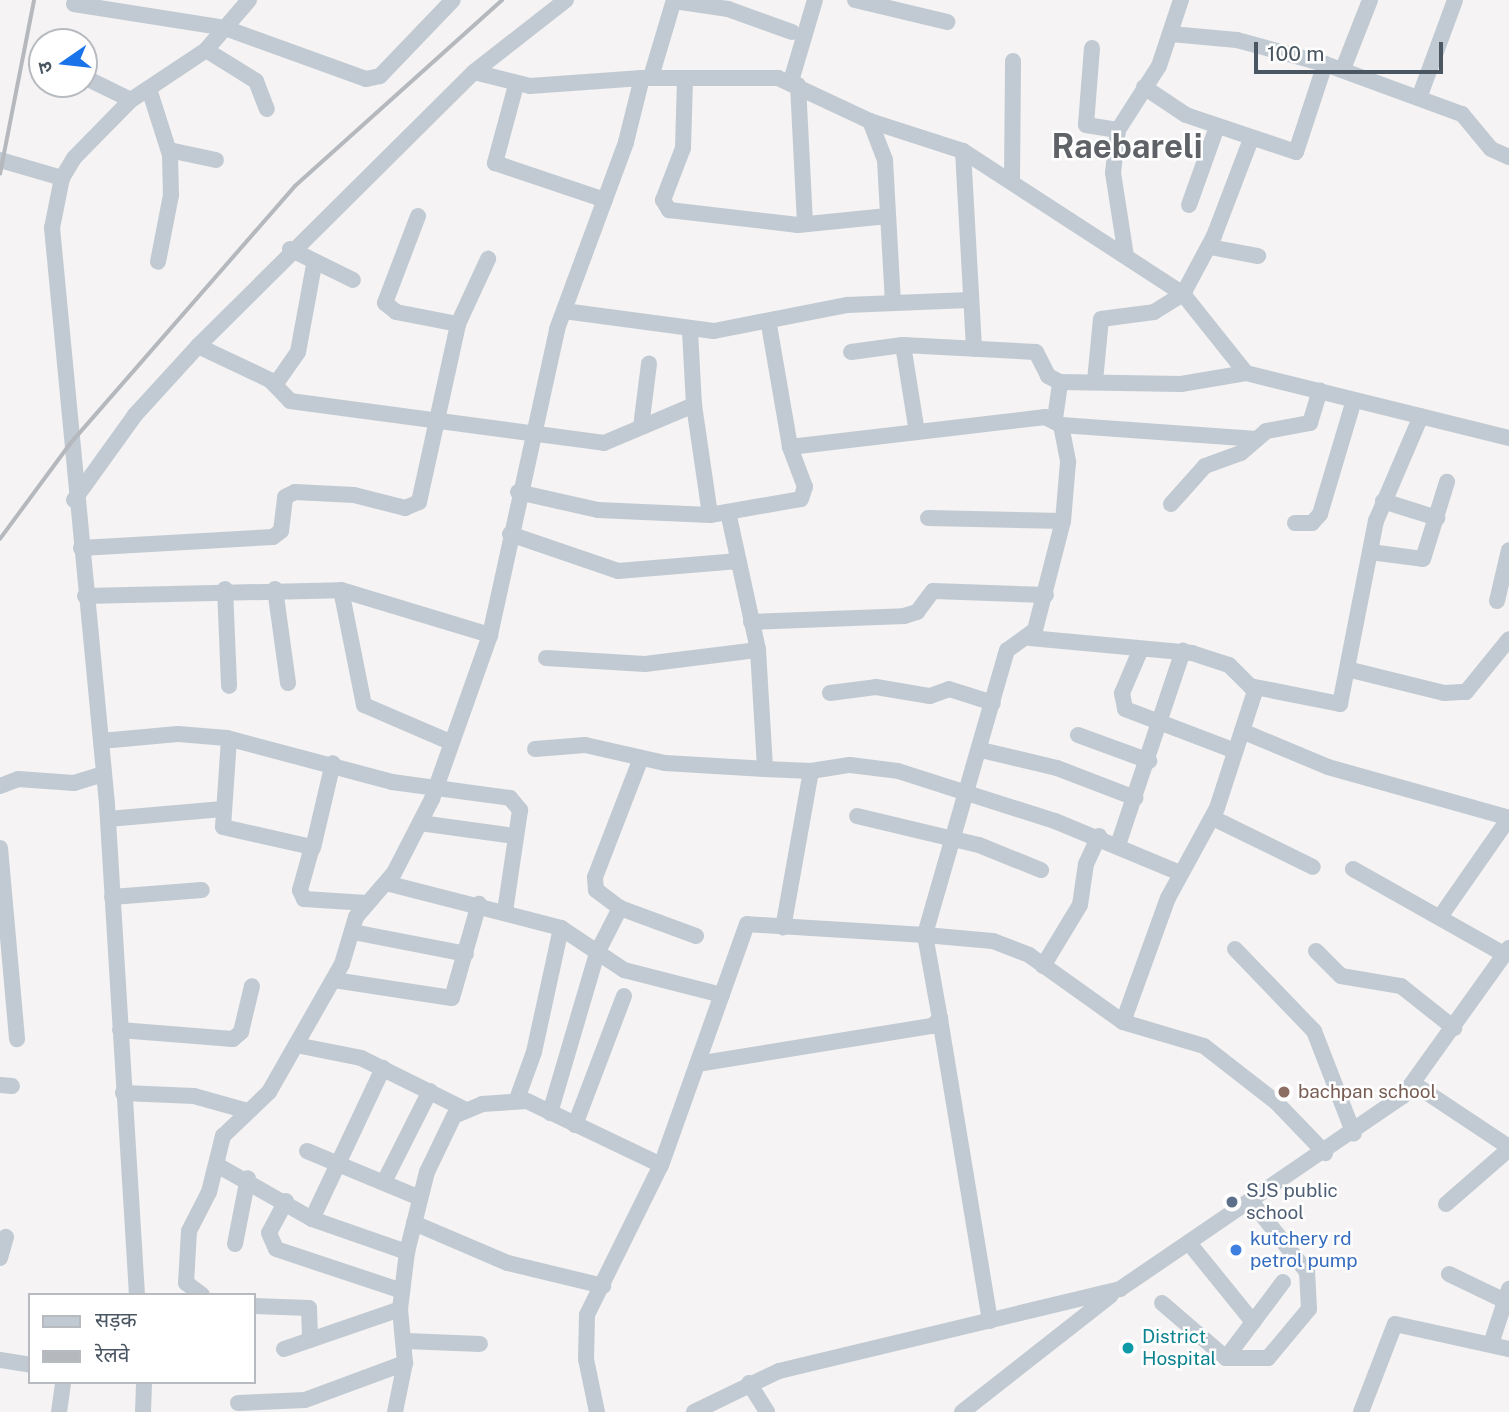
<!DOCTYPE html>
<meta charset="utf-8">
<style>
body{margin:0}
#map{position:relative;width:1509px;height:1412px;overflow:hidden;background:#f5f3f3;font-family:"Public Sans","Noto Sans Devanagari",sans-serif}
div>[style]{position:absolute}
[style*='--x']{left:calc(var(--x)*1px);top:calc(var(--y)*1px);width:calc(var(--w)*1px);rotate:calc(var(--a)*1deg)}
.minor>*{height:16px;margin:-8px;padding:0 8px;transform-origin:8px;border-radius:8px;background:#c1cad2}
.rail>*{height:3.5px;margin:-1.75px;padding:0 1.75px;transform-origin:1.75px;border-radius:1.75px;background:#b5b8bd}
.dots>*{width:19px;height:19px;translate:-50% -50%;box-sizing:border-box;border:4px solid #fff;border-radius:50%}
span{translate:-50% -50%;white-space:nowrap;text-align:center;line-height:1.15;-webkit-text-stroke:5px #fff;paint-order:stroke}
.education-label{font-size:19px;color:#785e54}
.left{translate:0 -50%;text-align:left}
.service-label{font-size:19px;color:#4e5e75}
.shop-label{font-size:19px;color:#366cbe}
.culture-label{font-size:19px;color:#0d838f}
.town-label{font-size:33px;color:#5f6368;font-weight:700}
.legend{position:absolute;left:28px;top:1293px;width:228px;height:91px;box-sizing:border-box;background:#fff;border:2px solid #b7bbc0;margin:0;padding:9px 12px;list-style:none;font-size:21px;color:#4a5661}
.legend li{display:flex;align-items:center;gap:14px;height:35px}
.legend b{width:35px;border:2px solid #b7bbc0}
.north{position:absolute;left:28px;top:28px;width:70px;height:70px;box-sizing:border-box;background:#fff;border:2px solid #b7bbc0;border-radius:50%;rotate:256deg;font-size:19px;font-weight:700;line-height:28px;text-align:center;color:#4a5661}
.north::after{content:'';display:block;margin:auto;width:24px;height:32px;background:#1a73e8;clip-path:polygon(50% 0,100% 100%,50% 72%,0 100%)}
.scale{position:absolute;left:1254px;top:42px;width:189px;height:32px;box-sizing:border-box;border:4px solid #4a5661;border-top:0;padding-left:9px;font-size:21px;line-height:24px;white-space:nowrap;color:#4a5661;-webkit-text-stroke:5px #fff;paint-order:stroke}
</style>
<div id="map">
<div class="minor">
<i style="--x:566;--y:0;--w:117;--a:142"></i>
<i style="--x:474;--y:72;--w:58;--a:14"></i>
<i style="--x:530;--y:86;--w:112;--a:-4.1"></i>
<i style="--x:855;--y:0;--w:95;--a:13.4"></i>
<i style="--x:674;--y:1;--w:55;--a:8.4"></i>
<i style="--x:728;--y:9;--w:68;--a:19.8"></i>
<i style="--x:74;--y:4;--w:153;--a:9"></i>
<i style="--x:225;--y:28;--w:150;--a:19.9"></i>
<i style="--x:366;--y:79;--w:14;--a:-12"></i>
<i style="--x:380;--y:76;--w:105;--a:-46.2"></i>
<i style="--x:1171;--y:34;--w:66;--a:5.2"></i>
<i style="--x:1237;--y:40;--w:91;--a:15.3"></i>
<i style="--x:1092;--y:48;--w:77;--a:94.5"></i>
<i style="--x:1086;--y:125;--w:32;--a:9"></i>
<i style="--x:206;--y:50;--w:59;--a:31.8"></i>
<i style="--x:256;--y:81;--w:30;--a:69"></i>
<i style="--x:1343;--y:69;--w:74;--a:-68.6"></i>
<i style="--x:84;--y:77;--w:52;--a:26.1"></i>
<i style="--x:651;--y:77;--w:80;--a:-73.4"></i>
<i style="--x:685;--y:80;--w:68;--a:91.7"></i>
<i style="--x:683;--y:148;--w:56;--a:111"></i>
<i style="--x:663;--y:200;--w:12;--a:59"></i>
<i style="--x:669;--y:210;--w:130;--a:6.6"></i>
<i style="--x:798;--y:225;--w:90;--a:-5.7"></i>
<i style="--x:791;--y:81;--w:84;--a:-73.5"></i>
<i style="--x:516;--y:85;--w:81;--a:105.1"></i>
<i style="--x:495;--y:163;--w:116;--a:18.6"></i>
<i style="--x:798;--y:85;--w:139;--a:87.1"></i>
<i style="--x:1144;--y:87;--w:50;--a:33.7"></i>
<i style="--x:1186;--y:115;--w:116;--a:18.6"></i>
<i style="--x:1296;--y:152;--w:93;--a:-71.8"></i>
<i style="--x:1325;--y:64;--w:146;--a:20.1"></i>
<i style="--x:1462;--y:114;--w:45;--a:50.4"></i>
<i style="--x:1491;--y:149;--w:20;--a:24"></i>
<i style="--x:149;--y:89;--w:69;--a:72.3"></i>
<i style="--x:170;--y:155;--w:40;--a:88.6"></i>
<i style="--x:171;--y:195;--w:68;--a:101"></i>
<i style="--x:1419;--y:98;--w:104;--a:-69.8"></i>
<i style="--x:870;--y:121;--w:42;--a:69"></i>
<i style="--x:885;--y:160;--w:142;--a:86.8"></i>
<i style="--x:169;--y:150;--w:48;--a:12"></i>
<i style="--x:963;--y:151;--w:198;--a:86.8"></i>
<i style="--x:0;--y:160;--w:65;--a:16.2"></i>
<i style="--x:1012;--y:179;--w:118;--a:-89.5"></i>
<i style="--x:1189;--y:205;--w:83;--a:-70.3"></i>
<i style="--x:418;--y:216;--w:93;--a:110.8"></i>
<i style="--x:385;--y:303;--w:14;--a:39"></i>
<i style="--x:396;--y:312;--w:63;--a:11"></i>
<i style="--x:1210;--y:247;--w:49;--a:10.6"></i>
<i style="--x:290;--y:249;--w:70;--a:26.2"></i>
<i style="--x:1126;--y:256;--w:84;--a:-98.9"></i>
<i style="--x:1113;--y:173;--w:43;--a:-83.4"></i>
<i style="--x:1118;--y:130;--w:76;--a:-57.4"></i>
<i style="--x:1159;--y:66;--w:70;--a:-71.6"></i>
<i style="--x:564;--y:311;--w:151;--a:7.6"></i>
<i style="--x:714;--y:331;--w:136;--a:-11.1"></i>
<i style="--x:847;--y:305;--w:122;--a:-2.3"></i>
<i style="--x:769;--y:325;--w:124;--a:80.2"></i>
<i style="--x:903;--y:345;--w:88;--a:80.9"></i>
<i style="--x:198;--y:346;--w:80;--a:25.3"></i>
<i style="--x:270;--y:380;--w:29;--a:46"></i>
<i style="--x:290;--y:401;--w:317;--a:7.6"></i>
<i style="--x:604;--y:443;--w:98;--a:-22.9"></i>
<i style="--x:694;--y:405;--w:75;--a:-93.1"></i>
<i style="--x:851;--y:352;--w:52;--a:-7.7"></i>
<i style="--x:903;--y:345;--w:133;--a:3"></i>
<i style="--x:1036;--y:352;--w:27;--a:63"></i>
<i style="--x:1048;--y:376;--w:13;--a:27"></i>
<i style="--x:1060;--y:382;--w:121;--a:0.9"></i>
<i style="--x:1181;--y:384;--w:66;--a:-9.6"></i>
<i style="--x:1095;--y:381;--w:62;--a:-84.5"></i>
<i style="--x:1101;--y:319;--w:53;--a:-7.5"></i>
<i style="--x:1154;--y:312;--w:34;--a:-32"></i>
<i style="--x:1183;--y:294;--w:66;--a:-61.9"></i>
<i style="--x:1214;--y:236;--w:104;--a:-69.1"></i>
<i style="--x:275;--y:385;--w:40;--a:-55.1"></i>
<i style="--x:298;--y:352;--w:88;--a:-79.6"></i>
<i style="--x:694;--y:405;--w:111;--a:81.7"></i>
<i style="--x:1055;--y:419;--w:37;--a:-82"></i>
<i style="--x:1061;--y:425;--w:196;--a:4.1"></i>
<i style="--x:641;--y:427;--w:64;--a:-82.8"></i>
<i style="--x:518;--y:492;--w:82;--a:12.7"></i>
<i style="--x:598;--y:510;--w:112;--a:2.6"></i>
<i style="--x:710;--y:515;--w:92;--a:-10"></i>
<i style="--x:801;--y:499;--w:13;--a:-72"></i>
<i style="--x:805;--y:487;--w:43;--a:-110.6"></i>
<i style="--x:790;--y:447;--w:257;--a:-6.7"></i>
<i style="--x:1045;--y:417;--w:18;--a:27"></i>
<i style="--x:1061;--y:425;--w:38;--a:79"></i>
<i style="--x:1068;--y:462;--w:59;--a:94.8"></i>
<i style="--x:1063;--y:521;--w:113;--a:104.4"></i>
<i style="--x:1035;--y:630;--w:34;--a:144"></i>
<i style="--x:1007;--y:650;--w:297;--a:106.1"></i>
<i style="--x:925;--y:935;--w:178;--a:-176.5"></i>
<i style="--x:747;--y:924;--w:256;--a:109.6"></i>
<i style="--x:661;--y:1165;--w:167;--a:116.3"></i>
<i style="--x:587;--y:1315;--w:44;--a:91.3"></i>
<i style="--x:586;--y:1359;--w:54;--a:78.3"></i>
<i style="--x:74;--y:500;--w:105;--a:-54.3"></i>
<i style="--x:135;--y:415;--w:93;--a:-47.6"></i>
<i style="--x:198;--y:346;--w:389;--a:-44.8"></i>
<i style="--x:1383;--y:501;--w:57;--a:17.5"></i>
<i style="--x:1171;--y:504;--w:51;--a:-48.2"></i>
<i style="--x:1205;--y:466;--w:38;--a:-20"></i>
<i style="--x:1241;--y:453;--w:33;--a:-41"></i>
<i style="--x:1266;--y:431;--w:45;--a:-10.3"></i>
<i style="--x:1310;--y:423;--w:34;--a:-73"></i>
<i style="--x:728;--y:512;--w:141;--a:77.7"></i>
<i style="--x:758;--y:650;--w:119;--a:86.6"></i>
<i style="--x:765;--y:769;--w:46;--a:2.5"></i>
<i style="--x:811;--y:771;--w:159;--a:100.1"></i>
<i style="--x:928;--y:518;--w:135;--a:1.3"></i>
<i style="--x:1295;--y:523;--w:17;--a:0"></i>
<i style="--x:1312;--y:523;--w:12;--a:-48"></i>
<i style="--x:1320;--y:514;--w:119;--a:-73.4"></i>
<i style="--x:510;--y:534;--w:114;--a:18.9"></i>
<i style="--x:618;--y:571;--w:121;--a:-4.7"></i>
<i style="--x:81;--y:548;--w:192;--a:-3.3"></i>
<i style="--x:273;--y:537;--w:10;--a:-37"></i>
<i style="--x:281;--y:531;--w:34;--a:-83"></i>
<i style="--x:285;--y:497;--w:11;--a:-27"></i>
<i style="--x:295;--y:492;--w:59;--a:2.9"></i>
<i style="--x:354;--y:495;--w:53;--a:14.3"></i>
<i style="--x:405;--y:508;--w:15;--a:-23"></i>
<i style="--x:419;--y:502;--w:182;--a:-77.6"></i>
<i style="--x:458;--y:324;--w:72;--a:-65.2"></i>
<i style="--x:1370;--y:552;--w:53;--a:7.5"></i>
<i style="--x:1423;--y:559;--w:81;--a:-72.7"></i>
<i style="--x:225;--y:589;--w:97;--a:87.6"></i>
<i style="--x:275;--y:589;--w:95;--a:82.1"></i>
<i style="--x:341;--y:590;--w:117;--a:78.7"></i>
<i style="--x:364;--y:705;--w:94;--a:23.3"></i>
<i style="--x:85;--y:596;--w:256;--a:-1.3"></i>
<i style="--x:341;--y:590;--w:156;--a:16.8"></i>
<i style="--x:490;--y:635;--w:313;--a:-77.6"></i>
<i style="--x:557;--y:329;--w:199;--a:-69.7"></i>
<i style="--x:626;--y:142;--w:66;--a:-76"></i>
<i style="--x:642;--y:78;--w:136;--a:0"></i>
<i style="--x:778;--y:78;--w:102;--a:25.1"></i>
<i style="--x:870;--y:121;--w:98;--a:17.9"></i>
<i style="--x:963;--y:151;--w:262;--a:33"></i>
<i style="--x:1183;--y:294;--w:101;--a:51.4"></i>
<i style="--x:1246;--y:373;--w:271;--a:13.9"></i>
<i style="--x:1497;--y:601;--w:52;--a:-76.8"></i>
<i style="--x:751;--y:622;--w:153;--a:-2.2"></i>
<i style="--x:904;--y:616;--w:14;--a:-17"></i>
<i style="--x:917;--y:612;--w:26;--a:-53"></i>
<i style="--x:933;--y:591;--w:113;--a:2"></i>
<i style="--x:1030;--y:638;--w:163;--a:5.3"></i>
<i style="--x:1192;--y:653;--w:39;--a:18"></i>
<i style="--x:1229;--y:665;--w:30;--a:45"></i>
<i style="--x:1250;--y:686;--w:92;--a:11.3"></i>
<i style="--x:1340;--y:704;--w:187;--a:-78.9"></i>
<i style="--x:1376;--y:521;--w:114;--a:-66.8"></i>
<i style="--x:1140;--y:651;--w:46;--a:113.2"></i>
<i style="--x:1122;--y:693;--w:16;--a:79"></i>
<i style="--x:1125;--y:709;--w:118;--a:20.9"></i>
<i style="--x:546;--y:658;--w:99;--a:3.5"></i>
<i style="--x:645;--y:664;--w:114;--a:-7.1"></i>
<i style="--x:1351;--y:670;--w:96;--a:13.9"></i>
<i style="--x:1444;--y:693;--w:22;--a:-3"></i>
<i style="--x:1466;--y:692;--w:68;--a:-50.9"></i>
<i style="--x:830;--y:693;--w:46;--a:-7.4"></i>
<i style="--x:876;--y:687;--w:55;--a:9.5"></i>
<i style="--x:930;--y:696;--w:20;--a:-20"></i>
<i style="--x:949;--y:689;--w:46;--a:17.7"></i>
<i style="--x:1242;--y:731;--w:93;--a:22.7"></i>
<i style="--x:1328;--y:767;--w:188;--a:15.7"></i>
<i style="--x:1078;--y:735;--w:76;--a:20.1"></i>
<i style="--x:229;--y:739;--w:88;--a:93.9"></i>
<i style="--x:223;--y:827;--w:91;--a:12.7"></i>
<i style="--x:312;--y:847;--w:45;--a:105.6"></i>
<i style="--x:300;--y:890;--w:10;--a:66"></i>
<i style="--x:304;--y:899;--w:63;--a:3.6"></i>
<i style="--x:101;--y:741;--w:77;--a:-5.2"></i>
<i style="--x:178;--y:734;--w:49;--a:4.7"></i>
<i style="--x:227;--y:738;--w:171;--a:14.9"></i>
<i style="--x:392;--y:782;--w:119;--a:7.7"></i>
<i style="--x:510;--y:798;--w:16;--a:50"></i>
<i style="--x:520;--y:810;--w:102;--a:98.4"></i>
<i style="--x:535;--y:749;--w:50;--a:-4.6"></i>
<i style="--x:585;--y:745;--w:82;--a:12.7"></i>
<i style="--x:665;--y:763;--w:100;--a:3.4"></i>
<i style="--x:981;--y:750;--w:78;--a:13.3"></i>
<i style="--x:1057;--y:768;--w:84;--a:21"></i>
<i style="--x:641;--y:758;--w:128;--a:111.1"></i>
<i style="--x:595;--y:877;--w:13;--a:86"></i>
<i style="--x:596;--y:890;--w:30;--a:37"></i>
<i style="--x:620;--y:908;--w:81;--a:20.2"></i>
<i style="--x:811;--y:771;--w:39;--a:-9"></i>
<i style="--x:850;--y:765;--w:48;--a:7.1"></i>
<i style="--x:898;--y:771;--w:165;--a:17.7"></i>
<i style="--x:1055;--y:821;--w:135;--a:22.6"></i>
<i style="--x:0;--y:786;--w:19;--a:-21"></i>
<i style="--x:18;--y:779;--w:56;--a:4.1"></i>
<i style="--x:74;--y:783;--w:31;--a:-17"></i>
<i style="--x:857;--y:816;--w:125;--a:13.4"></i>
<i style="--x:979;--y:845;--w:67;--a:22"></i>
<i style="--x:1213;--y:818;--w:111;--a:26.1"></i>
<i style="--x:108;--y:819;--w:115;--a:-5"></i>
<i style="--x:420;--y:823;--w:96;--a:7.8"></i>
<i style="--x:1118;--y:845;--w:205;--a:-71.5"></i>
<i style="--x:0;--y:848;--w:192;--a:84.9"></i>
<i style="--x:313;--y:848;--w:87;--a:-76.8"></i>
<i style="--x:1353;--y:869;--w:173;--a:29.4"></i>
<i style="--x:386;--y:883;--w:181;--a:14.4"></i>
<i style="--x:561;--y:928;--w:76;--a:33.7"></i>
<i style="--x:624;--y:970;--w:101;--a:14.3"></i>
<i style="--x:112;--y:897;--w:90;--a:-4.4"></i>
<i style="--x:1440;--y:917;--w:121;--a:-55.1"></i>
<i style="--x:353;--y:932;--w:115;--a:11"></i>
<i style="--x:1235;--y:949;--w:114;--a:46.1"></i>
<i style="--x:1314;--y:1031;--w:110;--a:68.8"></i>
<i style="--x:1316;--y:951;--w:35;--a:45"></i>
<i style="--x:1341;--y:976;--w:61;--a:9.5"></i>
<i style="--x:1401;--y:986;--w:68;--a:38.4"></i>
<i style="--x:1043;--y:966;--w:71;--a:-58.8"></i>
<i style="--x:1080;--y:905;--w:41;--a:-81.7"></i>
<i style="--x:1086;--y:864;--w:31;--a:-65"></i>
<i style="--x:334;--y:980;--w:119;--a:8.7"></i>
<i style="--x:452;--y:998;--w:98;--a:-74"></i>
<i style="--x:940;--y:1019;--w:306;--a:80.6"></i>
<i style="--x:1123;--y:1022;--w:132;--a:-70.1"></i>
<i style="--x:1168;--y:898;--w:102;--a:-61.4"></i>
<i style="--x:1217;--y:808;--w:126;--a:-72"></i>
<i style="--x:120;--y:1030;--w:113;--a:4.6"></i>
<i style="--x:233;--y:1039;--w:11;--a:-41"></i>
<i style="--x:241;--y:1032;--w:47;--a:-76.6"></i>
<i style="--x:296;--y:1045;--w:66;--a:11.3"></i>
<i style="--x:361;--y:1058;--w:117;--a:26.3"></i>
<i style="--x:697;--y:1064;--w:238;--a:-9.2"></i>
<i style="--x:932;--y:1026;--w:11;--a:-41"></i>
<i style="--x:940;--y:1019;--w:85;--a:-100.1"></i>
<i style="--x:925;--y:935;--w:68;--a:5"></i>
<i style="--x:993;--y:941;--w:39;--a:21"></i>
<i style="--x:1029;--y:955;--w:115;--a:35.5"></i>
<i style="--x:1123;--y:1022;--w:84;--a:16.5"></i>
<i style="--x:1204;--y:1046;--w:91;--a:37.9"></i>
<i style="--x:1276;--y:1102;--w:71;--a:46.1"></i>
<i style="--x:1414;--y:1084;--w:114;--a:33.6"></i>
<i style="--x:0;--y:1085;--w:12;--a:5"></i>
<i style="--x:123;--y:1093;--w:71;--a:2.4"></i>
<i style="--x:194;--y:1096;--w:52;--a:15.6"></i>
<i style="--x:517;--y:1099;--w:50;--a:-70.1"></i>
<i style="--x:534;--y:1052;--w:127;--a:-77.7"></i>
<i style="--x:550;--y:1113;--w:167;--a:-73.6"></i>
<i style="--x:597;--y:953;--w:51;--a:-62.9"></i>
<i style="--x:575;--y:1125;--w:138;--a:-69.2"></i>
<i style="--x:307;--y:1151;--w:122;--a:22.6"></i>
<i style="--x:217;--y:1165;--w:109;--a:29.6"></i>
<i style="--x:312;--y:1219;--w:101;--a:19.2"></i>
<i style="--x:384;--y:1182;--w:102;--a:-63.2"></i>
<i style="--x:286;--y:1201;--w:36;--a:118"></i>
<i style="--x:269;--y:1233;--w:17;--a:66"></i>
<i style="--x:276;--y:1249;--w:133;--a:18.4"></i>
<i style="--x:1446;--y:1204;--w:84;--a:-41.1"></i>
<i style="--x:312;--y:1219;--w:167;--a:-64.8"></i>
<i style="--x:414;--y:1223;--w:102;--a:23.1"></i>
<i style="--x:508;--y:1263;--w:98;--a:13.6"></i>
<i style="--x:1189;--y:1243;--w:102;--a:51"></i>
<i style="--x:235;--y:1244;--w:67;--a:-78.9"></i>
<i style="--x:0;--y:1258;--w:22;--a:-74"></i>
<i style="--x:1449;--y:1274;--w:67;--a:25.8"></i>
<i style="--x:137;--y:1295;--w:492;--a:-93.5"></i>
<i style="--x:107;--y:804;--w:579;--a:-95.45"></i>
<i style="--x:52;--y:228;--w:51;--a:-78.7"></i>
<i style="--x:62;--y:178;--w:23;--a:-59"></i>
<i style="--x:74;--y:158;--w:81;--a:-45.5"></i>
<i style="--x:131;--y:100;--w:90;--a:-33.7"></i>
<i style="--x:206;--y:50;--w:66;--a:-49.3"></i>
<i style="--x:202;--y:1295;--w:20;--a:-143"></i>
<i style="--x:186;--y:1283;--w:52;--a:-86.7"></i>
<i style="--x:189;--y:1231;--w:44;--a:-62.9"></i>
<i style="--x:209;--y:1192;--w:58;--a:-76"></i>
<i style="--x:223;--y:1136;--w:64;--a:-43.7"></i>
<i style="--x:269;--y:1092;--w:147;--a:-60.3"></i>
<i style="--x:342;--y:964;--w:49;--a:-73.4"></i>
<i style="--x:356;--y:917;--w:58;--a:-49.2"></i>
<i style="--x:394;--y:873;--w:83;--a:-62.8"></i>
<i style="--x:432;--y:799;--w:174;--a:-70.5"></i>
<i style="--x:1162;--y:1303;--w:84;--a:40.7"></i>
<i style="--x:1226;--y:1358;--w:42;--a:0"></i>
<i style="--x:1268;--y:1358;--w:64;--a:-50.1"></i>
<i style="--x:1309;--y:1309;--w:37;--a:-93"></i>
<i style="--x:1307;--y:1272;--w:90;--a:-128.3"></i>
<i style="--x:254;--y:1306;--w:55;--a:2.1"></i>
<i style="--x:309;--y:1308;--w:32;--a:88"></i>
<i style="--x:406;--y:1341;--w:74;--a:2.3"></i>
<i style="--x:1491;--y:1344;--w:58;--a:-71.9"></i>
<i style="--x:284;--y:1349;--w:123;--a:-19"></i>
<i style="--x:1226;--y:1358;--w:95;--a:-53.1"></i>
<i style="--x:0;--y:1360;--w:30;--a:9"></i>
<i style="--x:749;--y:1383;--w:34;--a:58"></i>
<i style="--x:238;--y:1403;--w:67;--a:-2.6"></i>
<i style="--x:305;--y:1400;--w:107;--a:-20.3"></i>
<i style="--x:59;--y:1412;--w:30;--a:-82"></i>
<i style="--x:143;--y:1412;--w:30;--a:-88"></i>
<i style="--x:395;--y:1412;--w:50;--a:-78.5"></i>
<i style="--x:405;--y:1363;--w:54;--a:-95.3"></i>
<i style="--x:400;--y:1309;--w:57;--a:-83"></i>
<i style="--x:407;--y:1252;--w:82;--a:-76"></i>
<i style="--x:427;--y:1172;--w:62;--a:-64.3"></i>
<i style="--x:454;--y:1116;--w:30;--a:-23"></i>
<i style="--x:482;--y:1104;--w:45;--a:-3.8"></i>
<i style="--x:527;--y:1101;--w:148;--a:25.5"></i>
<i style="--x:694;--y:1412;--w:94;--a:-25.8"></i>
<i style="--x:779;--y:1371;--w:351;--a:-13.5"></i>
<i style="--x:1120;--y:1289;--w:343;--a:-34.3"></i>
<i style="--x:1403;--y:1096;--w:182;--a:-54.4"></i>
<i style="--x:962;--y:1412;--w:189;--a:-38.1"></i>
<i style="--x:1361;--y:1412;--w:94;--a:-68.9"></i>
<i style="--x:1395;--y:1324;--w:117;--a:12.4"></i>
</div>
<div class="rail">
<i style="--x:0;--y:174;--w:177;--a:-78.9"></i>
<i style="--x:0;--y:539;--w:118;--a:-53.6"></i>
<i style="--x:70;--y:444;--w:342;--a:-48.9"></i>
<i style="--x:295;--y:186;--w:278;--a:-41.9"></i>
</div>
<div class="dots">
<i style="left:1284px;top:1092px;background:#8d6e63"></i>
<i style="left:1232px;top:1202px;background:#5c6f8a"></i>
<i style="left:1236px;top:1250px;background:#3f7fe0"></i>
<i style="left:1128px;top:1348px;background:#0f9aa8"></i>
</div>
<div class="education-label">
<span class="left" style="left:1298px;top:1092px">bachpan school</span>
</div>
<div class="service-label">
<span class="left" style="left:1246px;top:1202px">SJS public<br>school</span>
</div>
<div class="shop-label">
<span class="left" style="left:1250px;top:1250px">kutchery rd<br>petrol pump</span>
</div>
<div class="culture-label">
<span class="left" style="left:1142px;top:1348px">District<br>Hospital</span>
</div>
<div class="town-label">
<span style="left:1127px;top:147px">Raebareli</span>
</div>
<ul class="legend">
<li><b style="height:9px;background:#c1cad2"></b>सड़क</li>
<li><b style="height:9px;background:#b5b8bd"></b>रेलवे</li>
</ul>
<div class="north">उ</div>
<div class="scale">100 m</div>
</div>
